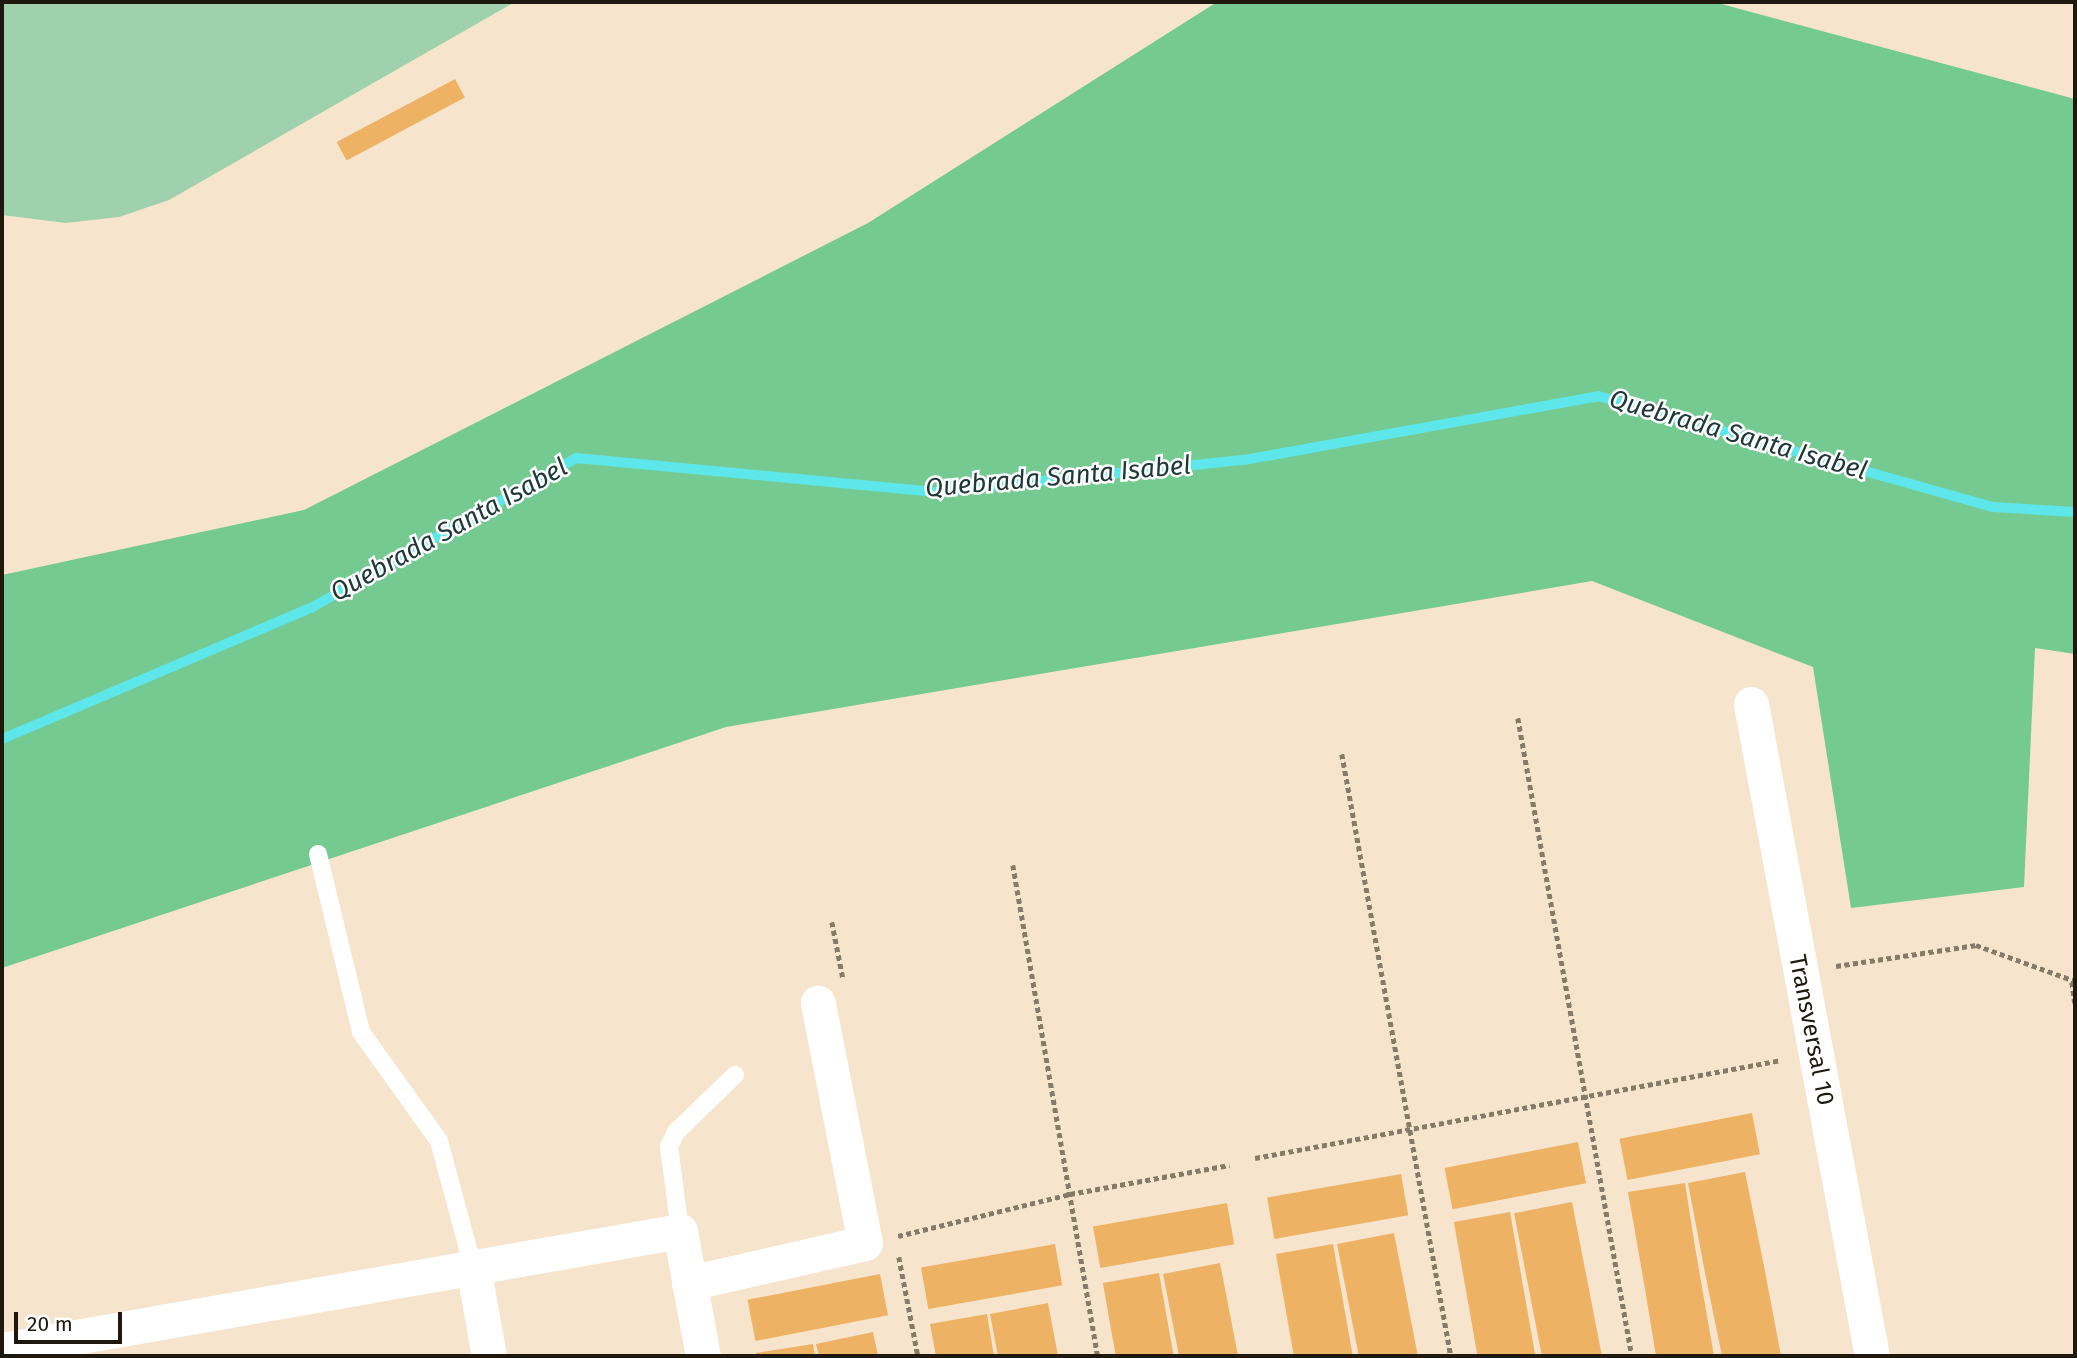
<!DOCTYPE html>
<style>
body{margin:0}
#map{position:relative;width:2077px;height:1358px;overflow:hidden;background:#f6e5cc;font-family:"Fira Sans",sans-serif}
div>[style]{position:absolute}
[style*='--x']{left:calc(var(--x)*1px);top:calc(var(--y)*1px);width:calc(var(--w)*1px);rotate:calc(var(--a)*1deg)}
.green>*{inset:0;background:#9ed1ac}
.forest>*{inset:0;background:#75ca91}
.stream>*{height:10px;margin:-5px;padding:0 5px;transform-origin:5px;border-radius:5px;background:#5ee7ea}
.building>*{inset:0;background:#eeb265;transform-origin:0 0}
.path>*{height:4.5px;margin-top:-2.25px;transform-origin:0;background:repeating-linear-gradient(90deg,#867b6a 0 5px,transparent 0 8.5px)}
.service>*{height:18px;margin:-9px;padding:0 9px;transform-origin:9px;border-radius:9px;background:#fff}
.minor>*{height:35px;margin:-17.5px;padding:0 17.5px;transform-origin:17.5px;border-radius:17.5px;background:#fff}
span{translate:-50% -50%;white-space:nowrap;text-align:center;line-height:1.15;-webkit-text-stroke:5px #fff;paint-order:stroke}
.street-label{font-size:24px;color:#1e180f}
.water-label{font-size:26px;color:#203838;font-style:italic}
.frame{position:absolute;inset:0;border:4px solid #1e180f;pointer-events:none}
.scale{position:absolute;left:14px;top:1312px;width:108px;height:32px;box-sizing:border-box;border:4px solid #1e180f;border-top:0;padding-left:9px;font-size:21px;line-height:24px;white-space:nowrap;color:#1e180f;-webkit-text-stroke:5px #fff;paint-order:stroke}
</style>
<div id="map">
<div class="green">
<i style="clip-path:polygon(2px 2px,515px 2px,169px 200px,119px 217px,66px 223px,2px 215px)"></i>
</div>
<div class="forest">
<i style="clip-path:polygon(1217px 2px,1714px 2px,2075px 99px,2075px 654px,2035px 648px,2024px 887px,1851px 908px,1813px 667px,1592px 581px,726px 727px,2px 968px,2px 575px,304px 510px,868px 223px)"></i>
</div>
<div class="stream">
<i style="--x:2;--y:739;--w:336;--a:-23"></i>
<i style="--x:311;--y:608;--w:305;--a:-29.5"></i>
<i style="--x:576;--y:458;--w:364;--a:5.4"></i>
<i style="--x:938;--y:492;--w:308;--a:-6"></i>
<i style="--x:1244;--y:460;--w:360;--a:-10.2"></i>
<i style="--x:1598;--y:396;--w:410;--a:15.7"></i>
<i style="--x:1993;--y:507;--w:82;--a:3.5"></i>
</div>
<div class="building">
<i style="left:455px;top:79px;width:21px;height:134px;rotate:62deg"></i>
<i style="left:1752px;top:1113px;width:42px;height:135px;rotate:79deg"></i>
<i style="left:1578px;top:1142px;width:42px;height:136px;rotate:79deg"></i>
<i style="clip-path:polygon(1745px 1172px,1764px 1266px,1781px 1356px,1722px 1356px,1706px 1278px,1688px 1183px)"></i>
<i style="left:1401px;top:1174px;width:42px;height:136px;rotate:80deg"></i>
<i style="clip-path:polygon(1685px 1183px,1695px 1247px,1714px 1356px,1656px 1356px,1645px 1289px,1628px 1192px)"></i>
<i style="left:1572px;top:1202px;width:157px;height:59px;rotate:79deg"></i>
<i style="left:1227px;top:1203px;width:42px;height:136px;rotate:80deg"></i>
<i style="left:1510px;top:1212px;width:146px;height:57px;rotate:80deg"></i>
<i style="left:1394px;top:1233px;width:125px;height:58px;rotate:79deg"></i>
<i style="left:1055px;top:1244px;width:42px;height:136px;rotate:80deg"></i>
<i style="left:1333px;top:1244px;width:114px;height:58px;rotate:80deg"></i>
<i style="left:1220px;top:1263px;width:95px;height:58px;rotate:79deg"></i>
<i style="left:1159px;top:1273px;width:84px;height:57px;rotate:80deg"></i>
<i style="left:880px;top:1274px;width:42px;height:135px;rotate:79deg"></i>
<i style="clip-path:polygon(1048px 1303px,1058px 1356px,998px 1356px,990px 1314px)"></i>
<i style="clip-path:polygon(987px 1314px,994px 1356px,936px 1356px,930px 1324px)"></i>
<i style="clip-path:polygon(873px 1332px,878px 1356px,819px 1356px,816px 1344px)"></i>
<i style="clip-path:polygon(813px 1344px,815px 1356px,756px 1356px,756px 1353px)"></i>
</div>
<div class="path">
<i style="--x:1518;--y:718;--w:648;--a:79.87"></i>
<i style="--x:1342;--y:754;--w:612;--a:79.74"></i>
<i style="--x:1013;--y:865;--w:498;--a:80.2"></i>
<i style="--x:832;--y:922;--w:57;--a:78.9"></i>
<i style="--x:1836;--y:966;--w:142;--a:-8.5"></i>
<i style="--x:1976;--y:945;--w:105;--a:20"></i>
<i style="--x:2072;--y:982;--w:21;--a:82"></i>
<i style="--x:1255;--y:1158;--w:535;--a:-10.55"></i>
<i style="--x:898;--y:1236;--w:177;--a:-13.7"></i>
<i style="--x:1070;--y:1194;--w:162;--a:-10.3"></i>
<i style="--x:899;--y:1257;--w:101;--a:79.1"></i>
</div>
<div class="service">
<i style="--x:318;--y:854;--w:183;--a:76.4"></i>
<i style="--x:361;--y:1032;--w:134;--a:54.4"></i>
<i style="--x:439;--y:1141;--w:131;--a:74.9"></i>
<i style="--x:680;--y:1231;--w:86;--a:-97.4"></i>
<i style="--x:669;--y:1146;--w:16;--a:-63"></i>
<i style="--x:676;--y:1132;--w:82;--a:-44"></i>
</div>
<div class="minor">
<i style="--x:1751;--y:704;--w:663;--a:79.49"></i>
<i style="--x:473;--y:1267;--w:90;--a:79.8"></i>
<i style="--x:689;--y:1283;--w:180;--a:-12.8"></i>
<i style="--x:865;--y:1243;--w:245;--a:-101.1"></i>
<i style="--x:2;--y:1350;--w:688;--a:-9.95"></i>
<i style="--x:680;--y:1231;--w:127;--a:79.6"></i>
</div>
<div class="street-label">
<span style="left:1811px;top:1030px;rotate:79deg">Transversal 10</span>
</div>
<div class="water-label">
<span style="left:1738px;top:435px;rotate:16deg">Quebrada Santa Isabel</span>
<span style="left:1058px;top:477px;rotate:-5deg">Quebrada Santa Isabel</span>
<span style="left:449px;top:530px;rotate:-29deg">Quebrada Santa Isabel</span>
</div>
<div class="frame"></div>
<div class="scale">20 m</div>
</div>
